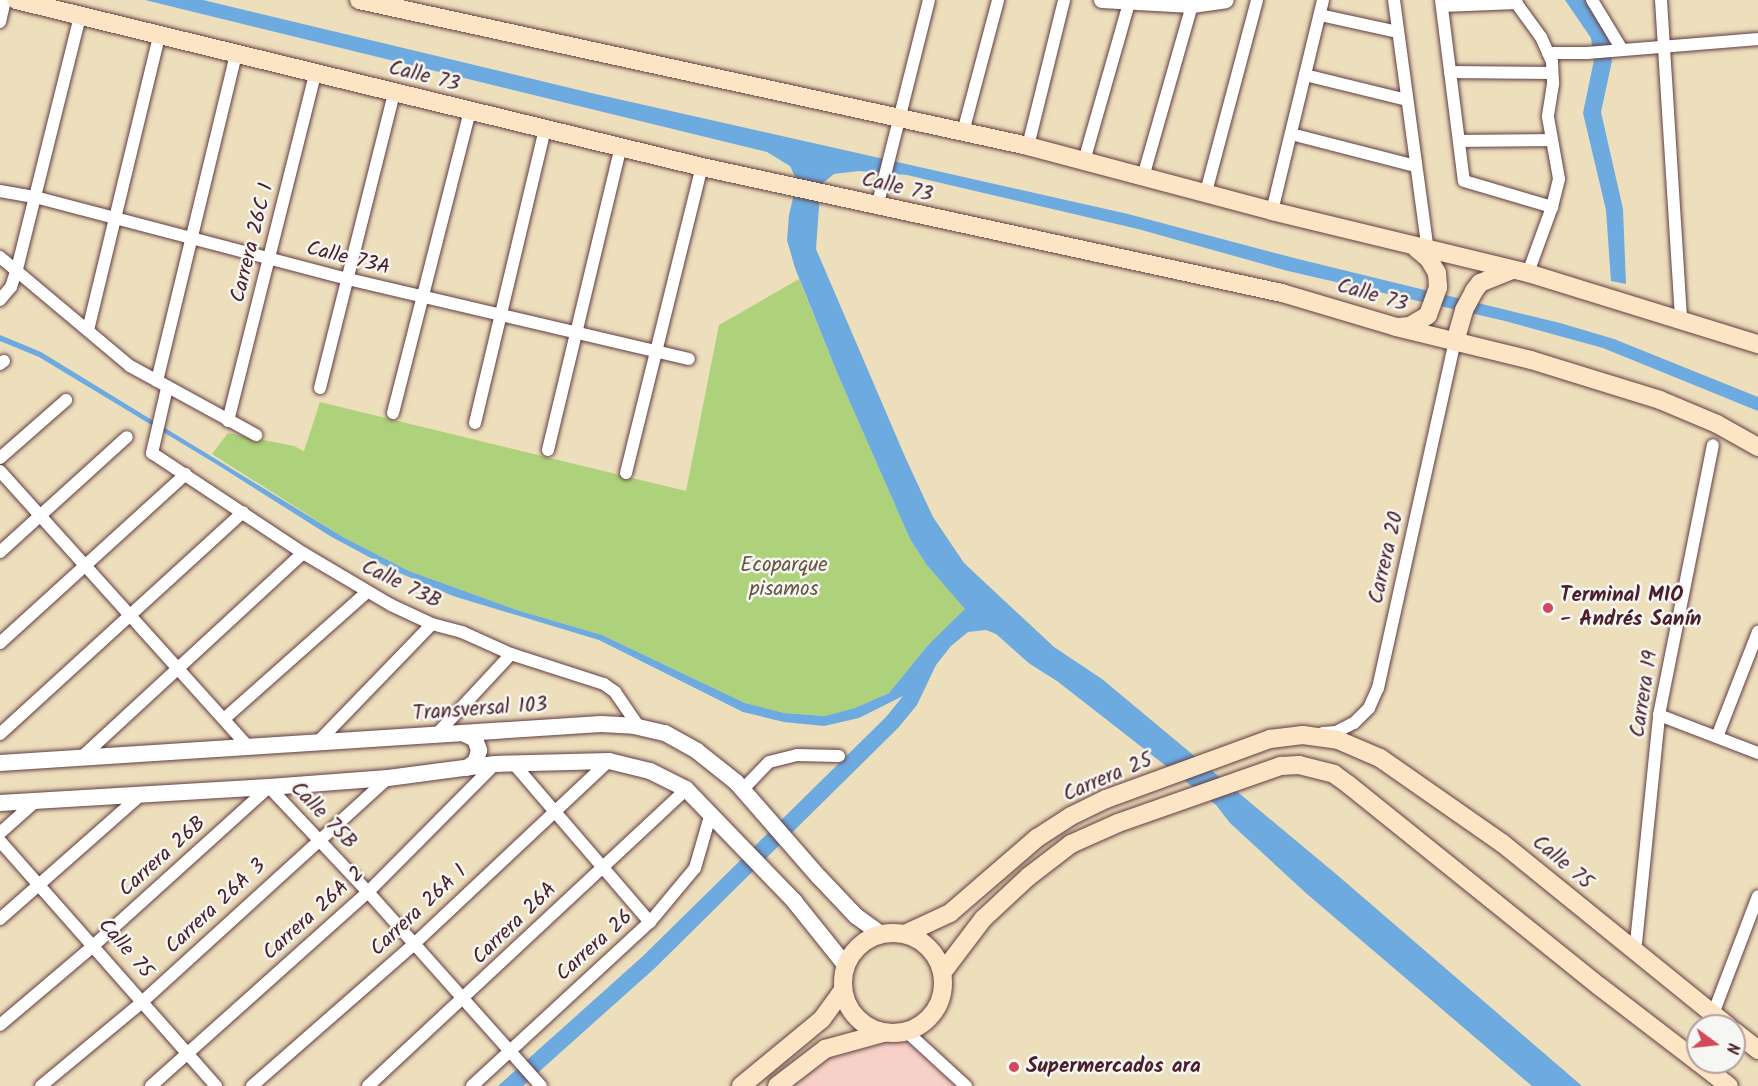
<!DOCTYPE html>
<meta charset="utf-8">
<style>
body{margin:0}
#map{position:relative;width:1758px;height:1086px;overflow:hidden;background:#eddebc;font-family:Kalam,sans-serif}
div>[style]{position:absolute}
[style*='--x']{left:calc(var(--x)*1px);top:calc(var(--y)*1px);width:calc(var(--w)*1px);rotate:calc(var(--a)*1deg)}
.built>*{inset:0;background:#f7d1c7}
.green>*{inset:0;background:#aed27b}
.water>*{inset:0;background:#6daadf}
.roads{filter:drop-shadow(0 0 2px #623c41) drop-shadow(0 0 2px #623c41)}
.minor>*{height:12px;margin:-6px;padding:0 6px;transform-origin:6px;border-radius:6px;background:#fff}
.tertiary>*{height:16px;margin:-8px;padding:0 8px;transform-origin:8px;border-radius:8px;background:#fff}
.secondary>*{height:18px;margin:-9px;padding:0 9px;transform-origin:9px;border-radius:9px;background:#fce5c4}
.secondary>.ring{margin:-9px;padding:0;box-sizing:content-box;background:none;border:18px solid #fce5c4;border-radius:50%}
.dots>*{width:16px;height:16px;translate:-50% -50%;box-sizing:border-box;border:3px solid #f6f6f2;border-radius:50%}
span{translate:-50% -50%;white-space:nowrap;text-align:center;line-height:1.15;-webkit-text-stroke:5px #f6f6f2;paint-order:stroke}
.street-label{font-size:21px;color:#4a1f2b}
.park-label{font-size:21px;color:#685543}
.poi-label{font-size:21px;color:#4a1f2b;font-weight:700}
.left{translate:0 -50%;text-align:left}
.north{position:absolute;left:1686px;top:1014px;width:60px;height:60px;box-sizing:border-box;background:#f6f6f2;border:2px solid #b1a0a2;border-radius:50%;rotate:105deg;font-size:16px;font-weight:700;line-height:24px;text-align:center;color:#4a1f2b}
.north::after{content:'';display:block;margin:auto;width:21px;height:27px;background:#d1495b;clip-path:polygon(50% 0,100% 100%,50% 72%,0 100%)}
</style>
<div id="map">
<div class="built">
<i style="clip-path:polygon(907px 1032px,966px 1086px,777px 1086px,819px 1052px,883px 1033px)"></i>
</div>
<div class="green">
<i style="clip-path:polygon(799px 279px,838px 375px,910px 539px,926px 564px,966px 609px,929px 644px,889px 693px,855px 708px,826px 716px,784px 713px,745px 703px,602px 635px,520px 611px,409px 571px,343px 537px,212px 454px,228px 433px,294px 446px,304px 451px,320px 402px,686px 491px,719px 325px)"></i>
</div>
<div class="water">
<i style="clip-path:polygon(145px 0,203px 0,591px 93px,1128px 214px,1294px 258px,1560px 323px,1614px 339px,1758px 397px,1758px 411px,1603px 348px,1505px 321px,1288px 271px,1138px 229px,907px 175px,859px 171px,834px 174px,823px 183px,820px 193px,816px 249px,906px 459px,933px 517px,964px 563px,1054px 647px,1102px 679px,1336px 874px,1582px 1086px,1532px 1086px,1307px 894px,1230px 823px,1216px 805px,1057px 681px,1030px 664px,996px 634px,986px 630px,968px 632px,951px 646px,936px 665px,917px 705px,898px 728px,655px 968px,523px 1086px,498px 1086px,643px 956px,886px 717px,903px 696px,859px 718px,824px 726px,784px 722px,743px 712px,599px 640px,453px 596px,395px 571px,330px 536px,221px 467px,39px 357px,0 341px,0 335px,41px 352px,343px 537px,409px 571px,520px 611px,602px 635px,745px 703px,784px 713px,825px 716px,855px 708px,889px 693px,929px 644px,965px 609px,926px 564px,910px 539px,838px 375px,795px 268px,787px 240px,789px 215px,797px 181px,790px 166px,767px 152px)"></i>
<i style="clip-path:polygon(1565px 0,1587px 0,1607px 32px,1612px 61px,1601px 112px,1623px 209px,1626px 284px,1611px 281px,1606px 210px,1583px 113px,1594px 60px,1591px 38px)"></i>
</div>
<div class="roads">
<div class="minor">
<i style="--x:1394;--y:0;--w:252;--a:82.3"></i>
<i style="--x:1441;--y:0;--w:182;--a:82.8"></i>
<i style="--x:1464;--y:181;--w:92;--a:16.5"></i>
<i style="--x:1514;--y:0;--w:46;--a:53.9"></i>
<i style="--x:1541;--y:37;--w:27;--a:66"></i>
<i style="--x:1552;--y:62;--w:22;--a:87"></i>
<i style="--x:1553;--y:84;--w:33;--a:99"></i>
<i style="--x:1548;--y:117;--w:63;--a:79.9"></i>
<i style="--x:1559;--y:179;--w:29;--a:104"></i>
<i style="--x:1552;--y:207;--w:70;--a:110"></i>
<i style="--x:1592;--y:0;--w:56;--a:58.9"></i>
<i style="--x:1661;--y:0;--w:320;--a:86.4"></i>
<i style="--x:1442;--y:6;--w:75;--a:-2.3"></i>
<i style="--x:1320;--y:15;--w:79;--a:12.4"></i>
<i style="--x:0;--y:22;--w:23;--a:-77"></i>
<i style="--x:1548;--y:53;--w:39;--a:0"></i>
<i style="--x:1587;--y:53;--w:172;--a:-4.7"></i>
<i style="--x:1450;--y:72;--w:102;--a:0.6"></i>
<i style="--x:1305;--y:75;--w:105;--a:13.8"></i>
<i style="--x:963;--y:132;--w:137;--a:-75.1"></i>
<i style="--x:1291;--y:134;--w:129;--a:14.4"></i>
<i style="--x:1459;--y:141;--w:93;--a:-0.6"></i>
<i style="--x:1028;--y:146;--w:150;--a:-76.1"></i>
<i style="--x:1084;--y:161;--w:164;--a:-74.1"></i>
<i style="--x:1143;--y:177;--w:179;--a:-74.1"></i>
<i style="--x:0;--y:191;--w:36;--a:10"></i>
<i style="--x:35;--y:197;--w:324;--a:14.7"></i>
<i style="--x:348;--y:279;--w:350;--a:13.2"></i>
<i style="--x:1206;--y:192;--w:199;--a:-75.1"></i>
<i style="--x:877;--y:207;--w:213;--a:-75.9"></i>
<i style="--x:1272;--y:211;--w:217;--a:-76.4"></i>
<i style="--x:0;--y:257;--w:170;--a:40"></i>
<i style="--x:130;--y:366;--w:144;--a:28.7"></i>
<i style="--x:0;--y:300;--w:17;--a:-50"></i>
<i style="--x:11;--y:287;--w:19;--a:-72"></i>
<i style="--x:17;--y:269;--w:260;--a:-76"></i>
<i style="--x:88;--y:330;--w:302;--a:-76.4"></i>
<i style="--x:0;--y:364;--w:5;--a:-37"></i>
<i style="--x:157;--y:381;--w:336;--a:-76.4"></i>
<i style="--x:167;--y:388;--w:67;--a:103"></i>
<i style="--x:152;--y:453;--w:181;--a:33.5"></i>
<i style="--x:303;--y:553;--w:102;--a:30.6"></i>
<i style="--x:391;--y:605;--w:45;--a:24.9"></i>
<i style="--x:432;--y:624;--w:31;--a:15"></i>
<i style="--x:462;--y:632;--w:54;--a:24.2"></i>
<i style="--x:511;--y:654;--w:98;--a:17.9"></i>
<i style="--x:604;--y:684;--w:14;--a:36"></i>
<i style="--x:615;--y:692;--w:42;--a:55.6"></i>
<i style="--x:320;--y:388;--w:304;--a:-75.9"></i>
<i style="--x:393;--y:413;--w:312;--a:-75.7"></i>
<i style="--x:228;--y:421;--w:358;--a:-75.9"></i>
<i style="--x:475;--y:423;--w:302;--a:-76.6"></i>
<i style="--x:548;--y:450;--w:312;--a:-76.5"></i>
<i style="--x:0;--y:458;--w:88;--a:-41.3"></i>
<i style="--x:0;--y:471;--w:370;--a:48"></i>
<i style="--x:626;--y:473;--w:315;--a:-76.1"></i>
<i style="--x:0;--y:552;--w:171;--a:-42.2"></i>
<i style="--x:0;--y:643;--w:251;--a:-42.3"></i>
<i style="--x:1659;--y:715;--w:106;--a:21"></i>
<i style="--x:224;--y:719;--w:191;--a:-41.6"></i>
<i style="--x:1323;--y:733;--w:13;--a:-4"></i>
<i style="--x:1336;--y:732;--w:20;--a:-27"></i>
<i style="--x:1354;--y:723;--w:21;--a:-45"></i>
<i style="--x:1369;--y:708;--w:22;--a:-66"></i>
<i style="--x:1378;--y:688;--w:354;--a:-77.5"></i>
<i style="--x:0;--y:734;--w:329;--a:-42.4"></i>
<i style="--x:434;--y:737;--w:113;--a:-47.1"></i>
<i style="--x:1717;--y:737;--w:113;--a:-68.7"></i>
<i style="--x:317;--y:743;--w:165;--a:-46"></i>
<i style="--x:83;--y:756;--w:299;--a:-42.7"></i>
<i style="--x:513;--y:763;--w:210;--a:49.3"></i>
<i style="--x:743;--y:789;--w:37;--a:-46"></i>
<i style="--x:769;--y:762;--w:29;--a:-14"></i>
<i style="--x:797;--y:755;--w:42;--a:1.4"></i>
<i style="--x:0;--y:833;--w:50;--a:-41.7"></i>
<i style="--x:0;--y:841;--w:327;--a:48.6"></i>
<i style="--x:0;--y:919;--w:189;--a:-41.4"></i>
<i style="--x:1635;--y:953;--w:239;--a:-84.2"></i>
<i style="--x:1659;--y:715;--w:275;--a:-78.7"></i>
<i style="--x:1713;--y:1014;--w:126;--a:-69.1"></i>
<i style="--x:0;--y:1025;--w:122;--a:-40.3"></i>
<i style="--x:93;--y:946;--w:237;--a:-42.1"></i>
<i style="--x:269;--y:787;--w:144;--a:46.7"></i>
<i style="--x:368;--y:892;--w:260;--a:48.3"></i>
<i style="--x:907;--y:1032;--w:80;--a:42.5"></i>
<i style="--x:41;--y:1086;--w:131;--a:-39.7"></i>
<i style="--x:142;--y:1002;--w:333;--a:-42.3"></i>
<i style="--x:151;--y:1086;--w:291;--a:-41.8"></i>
<i style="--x:368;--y:892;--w:180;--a:-45.2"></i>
<i style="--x:252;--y:1086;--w:215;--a:-41.2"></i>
<i style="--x:414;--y:944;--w:267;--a:-43.2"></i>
<i style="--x:368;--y:1086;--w:435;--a:-43"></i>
<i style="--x:472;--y:1086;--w:242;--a:-42.7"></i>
<i style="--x:650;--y:922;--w:70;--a:-50.2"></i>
<i style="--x:695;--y:868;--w:57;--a:-73.8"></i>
</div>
<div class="tertiary">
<i style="--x:1102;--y:0;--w:90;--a:3.2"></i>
<i style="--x:1192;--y:5;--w:34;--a:-8"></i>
<i style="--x:465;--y:734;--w:11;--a:27"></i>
<i style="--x:475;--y:739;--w:12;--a:70"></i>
<i style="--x:479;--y:750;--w:11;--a:105"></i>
<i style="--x:476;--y:761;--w:11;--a:142"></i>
<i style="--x:0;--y:763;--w:602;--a:-3.71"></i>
<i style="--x:601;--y:724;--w:33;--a:3"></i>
<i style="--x:634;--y:726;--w:32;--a:13"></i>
<i style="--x:665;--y:733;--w:37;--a:29"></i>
<i style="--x:697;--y:751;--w:50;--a:38.5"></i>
<i style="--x:736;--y:782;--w:126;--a:48.9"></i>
<i style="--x:819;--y:877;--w:54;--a:46.5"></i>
<i style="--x:856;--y:916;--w:31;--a:36"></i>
<i style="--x:0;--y:803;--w:269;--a:-3.4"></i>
<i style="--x:269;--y:787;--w:119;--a:-4.3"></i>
<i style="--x:388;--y:778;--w:108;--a:-7.5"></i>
<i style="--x:495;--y:764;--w:114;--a:-1.5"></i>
<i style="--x:609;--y:761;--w:42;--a:13.7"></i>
<i style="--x:650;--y:771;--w:40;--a:26.6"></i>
<i style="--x:686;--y:789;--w:156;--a:46"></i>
<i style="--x:794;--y:901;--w:83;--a:51.3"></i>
</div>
<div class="secondary">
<i style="--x:16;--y:0;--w:706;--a:13.68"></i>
<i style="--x:702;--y:167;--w:594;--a:12.26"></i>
<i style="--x:1282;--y:293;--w:119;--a:16.6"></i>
<i style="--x:1396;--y:327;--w:139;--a:13.7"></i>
<i style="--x:1531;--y:360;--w:135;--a:17.2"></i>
<i style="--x:1660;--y:400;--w:62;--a:22.8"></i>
<i style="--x:1717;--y:424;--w:47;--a:29.3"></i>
<i style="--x:359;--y:0;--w:685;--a:12.31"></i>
<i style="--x:1028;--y:146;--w:253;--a:14.9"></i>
<i style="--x:1272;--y:211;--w:263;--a:13.6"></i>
<i style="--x:1528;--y:273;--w:241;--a:17.2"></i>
<i style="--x:1398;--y:327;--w:12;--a:-5"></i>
<i style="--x:1410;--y:326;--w:21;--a:-31"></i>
<i style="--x:1428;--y:315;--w:30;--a:-70"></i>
<i style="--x:1438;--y:287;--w:14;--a:-94"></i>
<i style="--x:1437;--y:273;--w:16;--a:-120"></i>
<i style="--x:1429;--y:259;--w:17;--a:-140"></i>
<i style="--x:1455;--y:342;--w:33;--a:-74"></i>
<i style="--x:1464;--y:310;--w:21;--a:-62"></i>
<i style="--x:1474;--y:291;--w:10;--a:-53"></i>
<i style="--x:1480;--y:283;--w:35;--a:-22"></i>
<i class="ring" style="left:843px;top:933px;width:82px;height:82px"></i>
<i style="--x:905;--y:934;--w:50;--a:-25"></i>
<i style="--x:950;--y:913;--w:115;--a:-40.8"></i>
<i style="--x:1037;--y:838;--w:40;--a:-32.9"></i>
<i style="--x:1071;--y:816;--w:39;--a:-26"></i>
<i style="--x:1106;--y:799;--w:175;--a:-20.1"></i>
<i style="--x:1270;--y:739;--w:33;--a:-7"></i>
<i style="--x:1303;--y:735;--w:35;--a:8"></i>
<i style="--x:1338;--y:740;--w:46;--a:23.2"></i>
<i style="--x:1380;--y:758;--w:149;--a:34.9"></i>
<i style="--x:1502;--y:843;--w:291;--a:39"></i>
<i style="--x:942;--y:973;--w:68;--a:-52.8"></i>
<i style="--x:983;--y:919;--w:62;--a:-43"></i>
<i style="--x:1028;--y:877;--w:54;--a:-37.5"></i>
<i style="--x:1071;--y:844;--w:51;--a:-24.1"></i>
<i style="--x:1118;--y:823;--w:173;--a:-19.3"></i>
<i style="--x:1281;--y:766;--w:18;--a:-3"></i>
<i style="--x:1299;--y:765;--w:36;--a:14"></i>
<i style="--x:1334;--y:774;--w:19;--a:36"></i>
<i style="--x:1349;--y:785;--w:321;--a:38.8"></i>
<i style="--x:1599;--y:986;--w:125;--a:37.5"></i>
<i style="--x:1734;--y:1031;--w:31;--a:38"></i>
<i style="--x:1698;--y:1062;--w:39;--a:38"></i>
<i style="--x:741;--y:1086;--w:105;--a:-39.6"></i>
<i style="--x:822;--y:1019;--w:36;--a:-54"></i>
<i style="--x:777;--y:1086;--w:61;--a:-37.6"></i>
<i style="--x:825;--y:1049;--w:60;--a:-15.4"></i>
</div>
</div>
<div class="dots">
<i style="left:1548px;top:608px;background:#d1495b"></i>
<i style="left:1014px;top:1067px;background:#d1495b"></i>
</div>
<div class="street-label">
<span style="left:424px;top:77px;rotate:14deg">Calle 73</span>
<span style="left:897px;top:188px;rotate:13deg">Calle 73</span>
<span style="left:253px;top:243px;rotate:-76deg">Carrera 26C 1</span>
<span style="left:348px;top:259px;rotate:14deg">Calle 73A</span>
<span style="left:1372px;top:296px;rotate:16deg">Calle 73</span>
<span style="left:1387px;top:558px;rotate:-77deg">Carrera 20</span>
<span style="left:401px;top:585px;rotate:26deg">Calle 73B</span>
<span style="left:1645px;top:694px;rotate:-81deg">Carrera 19</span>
<span style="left:480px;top:710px;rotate:-4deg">Transversal 103</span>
<span style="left:1108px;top:778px;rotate:-23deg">Carrera 25</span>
<span style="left:323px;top:816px;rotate:46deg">Calle 75B</span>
<span style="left:163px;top:857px;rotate:-42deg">Carrera 26B</span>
<span style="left:1562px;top:863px;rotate:40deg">Calle 75</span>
<span style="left:216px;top:907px;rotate:-43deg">Carrera 26A 3</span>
<span style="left:419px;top:911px;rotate:-43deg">Carrera 26A 1</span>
<span style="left:314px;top:914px;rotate:-42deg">Carrera 26A 2</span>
<span style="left:515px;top:924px;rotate:-44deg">Carrera 26A</span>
<span style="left:595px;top:946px;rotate:-42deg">Carrera 26</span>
<span style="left:125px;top:949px;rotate:49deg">Calle 75</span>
</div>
<div class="park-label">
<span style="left:784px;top:578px">Ecoparque<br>pisamos</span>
</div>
<div class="poi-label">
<span class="left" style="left:1560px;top:608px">Terminal MIO<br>- Andrés Sanín</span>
<span class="left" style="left:1026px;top:1067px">Supermercados ara</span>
</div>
<div class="north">N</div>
</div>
